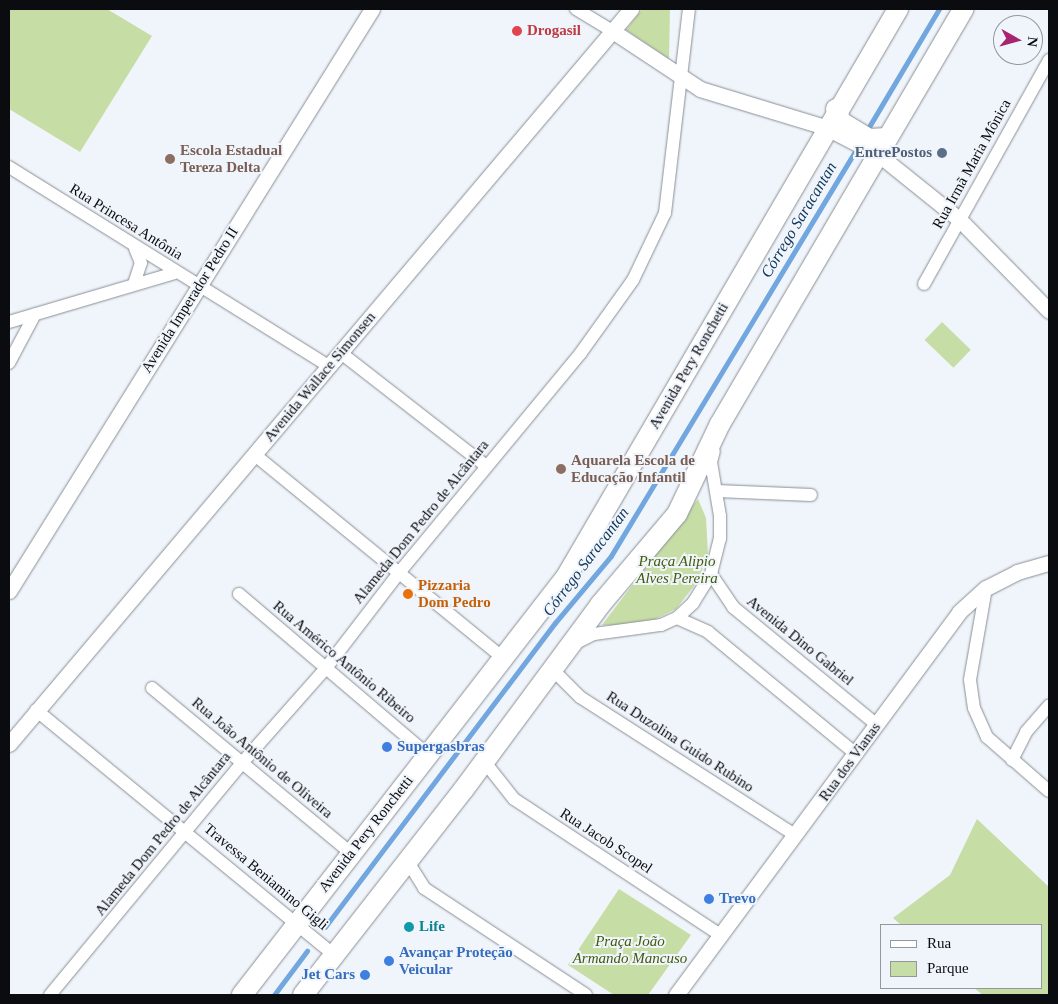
<!DOCTYPE html>
<meta charset="utf-8">
<style>
body{margin:0}
#map{position:relative;width:1058px;height:1004px;overflow:hidden;background:#f0f5fb;font-family:Georgia,serif}
div>[style]{position:absolute}
[style*='--x']{left:calc(var(--x)*1px);top:calc(var(--y)*1px);width:calc(var(--w)*1px);rotate:calc(var(--a)*1deg)}
.green>*{inset:0;background:#c7dda6;transform-origin:0 0}
.stream>*{height:4.5px;margin:-2.25px;padding:0 2.25px;transform-origin:2.25px;border-radius:2.25px;background:#71a7de}
.roads{filter:drop-shadow(0 0 1px #898e94) drop-shadow(0 0 1px #898e94)}
.minor>*{height:12px;margin:-6px;padding:0 6px;transform-origin:6px;border-radius:6px;background:#fff}
.tertiary>*{height:15px;margin:-7.5px;padding:0 7.5px;transform-origin:7.5px;border-radius:7.5px;background:#fff}
.primary>*{height:20px;margin:-10px;padding:0 10px;transform-origin:10px;border-radius:10px;background:#fff}
.dots>*{width:14px;height:14px;translate:-50% -50%;box-sizing:border-box;border:2px solid #f0f5fb;border-radius:50%}
span{translate:-50% -50%;white-space:nowrap;text-align:center;line-height:1.15;-webkit-text-stroke:4px #f0f5fb;paint-order:stroke}
.health-label{font-size:15px;color:#be3a42;font-weight:700}
.left{translate:0 -50%;text-align:left}
.education-label{font-size:15px;color:#785e54;font-weight:700}
.service-label{font-size:15px;color:#4e5e75;font-weight:700}
.right{translate:-100% -50%;text-align:right}
.street-label{font-size:15px;color:#0b0c0f}
.park-label{font-size:15px;color:#425a0c;font-style:italic}
.food-label{font-size:15px;color:#c56008;font-weight:700}
.shop-label{font-size:15px;color:#366cbe;font-weight:700}
.culture-label{font-size:15px;color:#0d838f;font-weight:700}
.water-label{font-size:16px;color:#0f365a;font-style:italic}
.frame{position:absolute;inset:0;border:10px solid #0b0c0f;pointer-events:none}
.legend{position:absolute;left:880px;top:924px;width:162px;height:65px;box-sizing:border-box;background:#f0f5fb;border:1px solid #94989d;margin:0;padding:6px 9px;list-style:none;font-size:15px;color:#0b0c0f}
.legend li{display:flex;align-items:center;gap:10px;height:25px}
.legend b{width:25px;border:1px solid #94989d}
.north{position:absolute;left:993px;top:15px;width:50px;height:50px;box-sizing:border-box;background:#f0f5fb;border:1px solid #94989d;border-radius:50%;rotate:97deg;font-size:14px;font-weight:700;line-height:20px;text-align:center;color:#0b0c0f}
.north::after{content:'';display:block;margin:auto;width:18px;height:22px;background:#a72471;clip-path:polygon(50% 0,100% 100%,50% 72%,0 100%)}
</style>
<div id="map">
<div class="green">
<i style="clip-path:polygon(9px 9px,107px 9px,152px 36px,80px 152px,9px 109px)"></i>
<i style="clip-path:polygon(642px 9px,670px 9px,669px 59px,626px 30px)"></i>
<i style="left:942px;top:322px;width:40px;height:25px;rotate:44deg"></i>
<i style="clip-path:polygon(698px 499px,706px 518px,708px 554px,698px 581px,676px 609px,639px 627px,602px 625px)"></i>
<i style="clip-path:polygon(977px 819px,1049px 887px,1049px 995px,983px 995px,974px 988px,1042px 988px,1042px 925px,901px 925px,893px 918px,950px 875px)"></i>
<i style="clip-path:polygon(619px 889px,691px 935px,648px 995px,614px 995px,568px 965px)"></i>
</div>
<div class="stream">
<i style="--x:866;--y:132;--w:143;--a:-59.3"></i>
<i style="--x:325;--y:927;--w:381;--a:-52.9"></i>
<i style="--x:555;--y:623;--w:87;--a:-50.1"></i>
<i style="--x:611;--y:556;--w:476;--a:-58.9"></i>
<i style="--x:274;--y:995;--w:55;--a:-53.1"></i>
</div>
<div class="roads">
<div class="minor">
<i style="--x:576;--y:9;--w:44;--a:31.2"></i>
<i style="--x:9;--y:167;--w:377;--a:31.9"></i>
<i style="--x:134;--y:284;--w:22;--a:-72"></i>
<i style="--x:141;--y:263;--w:16;--a:-112"></i>
<i style="--x:924;--y:284;--w:257;--a:-60.8"></i>
<i style="--x:9;--y:322;--w:172;--a:-16.5"></i>
<i style="--x:341;--y:353;--w:184;--a:37.9"></i>
<i style="--x:9;--y:363;--w:55;--a:-62"></i>
<i style="--x:255;--y:455;--w:320;--a:39.3"></i>
<i style="--x:717;--y:491;--w:94;--a:2.4"></i>
<i style="--x:711;--y:574;--w:40;--a:56"></i>
<i style="--x:733;--y:607;--w:186;--a:39.3"></i>
<i style="--x:986;--y:588;--w:93;--a:99.9"></i>
<i style="--x:970;--y:680;--w:28;--a:82"></i>
<i style="--x:974;--y:708;--w:32;--a:66"></i>
<i style="--x:987;--y:737;--w:82;--a:41.1"></i>
<i style="--x:239;--y:594;--w:248;--a:40.4"></i>
<i style="--x:677;--y:618;--w:34;--a:24"></i>
<i style="--x:708;--y:632;--w:192;--a:39.5"></i>
<i style="--x:576;--y:643;--w:20;--a:-27"></i>
<i style="--x:594;--y:634;--w:68;--a:-7.7"></i>
<i style="--x:661;--y:625;--w:17;--a:-24"></i>
<i style="--x:677;--y:618;--w:22;--a:-43"></i>
<i style="--x:693;--y:603;--w:34;--a:-58"></i>
<i style="--x:711;--y:574;--w:36;--a:-76"></i>
<i style="--x:720;--y:539;--w:23;--a:-90"></i>
<i style="--x:720;--y:516;--w:55;--a:-99.5"></i>
<i style="--x:711;--y:462;--w:11;--a:-75"></i>
<i style="--x:552;--y:669;--w:40;--a:45"></i>
<i style="--x:580;--y:697;--w:255;--a:32.7"></i>
<i style="--x:152;--y:688;--w:259;--a:39.7"></i>
<i style="--x:36;--y:710;--w:388;--a:39.4"></i>
<i style="--x:1012;--y:760;--w:31;--a:-63"></i>
<i style="--x:1026;--y:732;--w:35;--a:-49"></i>
<i style="--x:484;--y:761;--w:48;--a:51.7"></i>
<i style="--x:514;--y:799;--w:249;--a:33.4"></i>
<i style="--x:408;--y:862;--w:31;--a:58"></i>
<i style="--x:424;--y:888;--w:194;--a:33.4"></i>
<i style="--x:50;--y:995;--w:301;--a:-50.4"></i>
<i style="--x:242;--y:763;--w:127;--a:-48.5"></i>
<i style="--x:326;--y:668;--w:118;--a:-52.5"></i>
<i style="--x:398;--y:574;--w:286;--a:-50.4"></i>
<i style="--x:580;--y:354;--w:91;--a:-54.4"></i>
<i style="--x:633;--y:280;--w:74;--a:-64.5"></i>
<i style="--x:665;--y:213;--w:205;--a:-83.3"></i>
</div>
<div class="tertiary">
<i style="--x:614;--y:32;--w:103;--a:33.5"></i>
<i style="--x:700;--y:89;--w:131;--a:16.9"></i>
<i style="--x:825;--y:127;--w:61;--a:27.4"></i>
<i style="--x:879;--y:155;--w:104;--a:38.7"></i>
<i style="--x:960;--y:220;--w:127;--a:45.6"></i>
<i style="--x:9;--y:591;--w:686;--a:-58.05"></i>
<i style="--x:9;--y:744;--w:963;--a:-49.76"></i>
<i style="--x:676;--y:995;--w:476;--a:-53.5"></i>
<i style="--x:959;--y:612;--w:36;--a:-42"></i>
<i style="--x:986;--y:588;--w:35;--a:-27"></i>
<i style="--x:1017;--y:572;--w:33;--a:-16"></i>
</div>
<div class="primary">
<i style="--x:836;--y:109;--w:14;--a:69"></i>
<i style="--x:841;--y:122;--w:33;--a:31"></i>
<i style="--x:869;--y:139;--w:18;--a:-3"></i>
<i style="--x:242;--y:995;--w:529;--a:-52.22"></i>
<i style="--x:566;--y:577;--w:658;--a:-59.69"></i>
<i style="--x:303;--y:995;--w:261;--a:-52"></i>
<i style="--x:464;--y:789;--w:229;--a:-53.5"></i>
<i style="--x:600;--y:605;--w:119;--a:-49.8"></i>
<i style="--x:677;--y:514;--w:100;--a:-64.5"></i>
<i style="--x:720;--y:424;--w:481;--a:-59.6"></i>
</div>
</div>
<div class="dots">
<i style="left:517px;top:31px;background:#e0444e"></i>
<i style="left:942px;top:153px;background:#5c6f8a"></i>
<i style="left:170px;top:159px;background:#8d6e63"></i>
<i style="left:561px;top:469px;background:#8d6e63"></i>
<i style="left:408px;top:594px;background:#e8710a"></i>
<i style="left:387px;top:747px;background:#3f7fe0"></i>
<i style="left:709px;top:899px;background:#3f7fe0"></i>
<i style="left:409px;top:927px;background:#0f9aa8"></i>
<i style="left:389px;top:961px;background:#3f7fe0"></i>
<i style="left:365px;top:975px;background:#3f7fe0"></i>
</div>
<div class="health-label">
<span class="left" style="left:527px;top:31px">Drogasil</span>
</div>
<div class="education-label">
<span class="left" style="left:180px;top:159px">Escola Estadual<br>Tereza Delta</span>
<span class="left" style="left:571px;top:469px">Aquarela Escola de<br>Educação Infantil</span>
</div>
<div class="service-label">
<span class="right" style="left:932px;top:153px">EntrePostos</span>
</div>
<div class="street-label">
<span style="left:972px;top:164px;rotate:-61deg">Rua Irmã Maria Mônica</span>
<span style="left:126px;top:222px;rotate:32deg">Rua Princesa Antônia</span>
<span style="left:190px;top:300px;rotate:-58deg">Avenida Imperador Pedro II</span>
<span style="left:689px;top:366px;rotate:-60deg">Avenida Pery Ronchetti</span>
<span style="left:320px;top:377px;rotate:-50deg">Avenida Wallace Simonsen</span>
<span style="left:421px;top:522px;rotate:-51deg">Alameda Dom Pedro de Alcântara</span>
<span style="left:800px;top:641px;rotate:39deg">Avenida Dino Gabriel</span>
<span style="left:344px;top:662px;rotate:40deg">Rua Américo Antônio Ribeiro</span>
<span style="left:680px;top:742px;rotate:33deg">Rua Duzolina Guido Rubino</span>
<span style="left:262px;top:758px;rotate:40deg">Rua João Antônio de Oliveira</span>
<span style="left:850px;top:762px;rotate:-54deg">Rua dos Vianas</span>
<span style="left:163px;top:834px;rotate:-51deg">Alameda Dom Pedro de Alcântara</span>
<span style="left:366px;top:834px;rotate:-52deg">Avenida Pery Ronchetti</span>
<span style="left:606px;top:841px;rotate:33deg">Rua Jacob Scopel</span>
<span style="left:266px;top:877px;rotate:40deg">Travessa Beniamino Gigli</span>
</div>
<div class="park-label">
<span style="left:677px;top:570px">Praça Alipio<br>Alves Pereira</span>
<span style="left:630px;top:950px">Praça João<br>Armando Mancuso</span>
</div>
<div class="food-label">
<span class="left" style="left:418px;top:594px">Pizzaria<br>Dom Pedro</span>
</div>
<div class="shop-label">
<span class="left" style="left:397px;top:747px">Supergasbras</span>
<span class="left" style="left:719px;top:899px">Trevo</span>
<span class="left" style="left:399px;top:961px">Avançar Proteção<br>Veicular</span>
<span class="right" style="left:355px;top:975px">Jet Cars</span>
</div>
<div class="culture-label">
<span class="left" style="left:419px;top:927px">Life</span>
</div>
<div class="water-label">
<span style="left:799px;top:220px;rotate:-59deg">Córrego Saracantan</span>
<span style="left:586px;top:562px;rotate:-53deg">Córrego Saracantan</span>
</div>
<div class="frame"></div>
<ul class="legend">
<li><b style="height:6px;background:#fff"></b>Rua</li>
<li><b style="height:14px;background:#c7dda6"></b>Parque</li>
</ul>
<div class="north">N</div>
</div>
